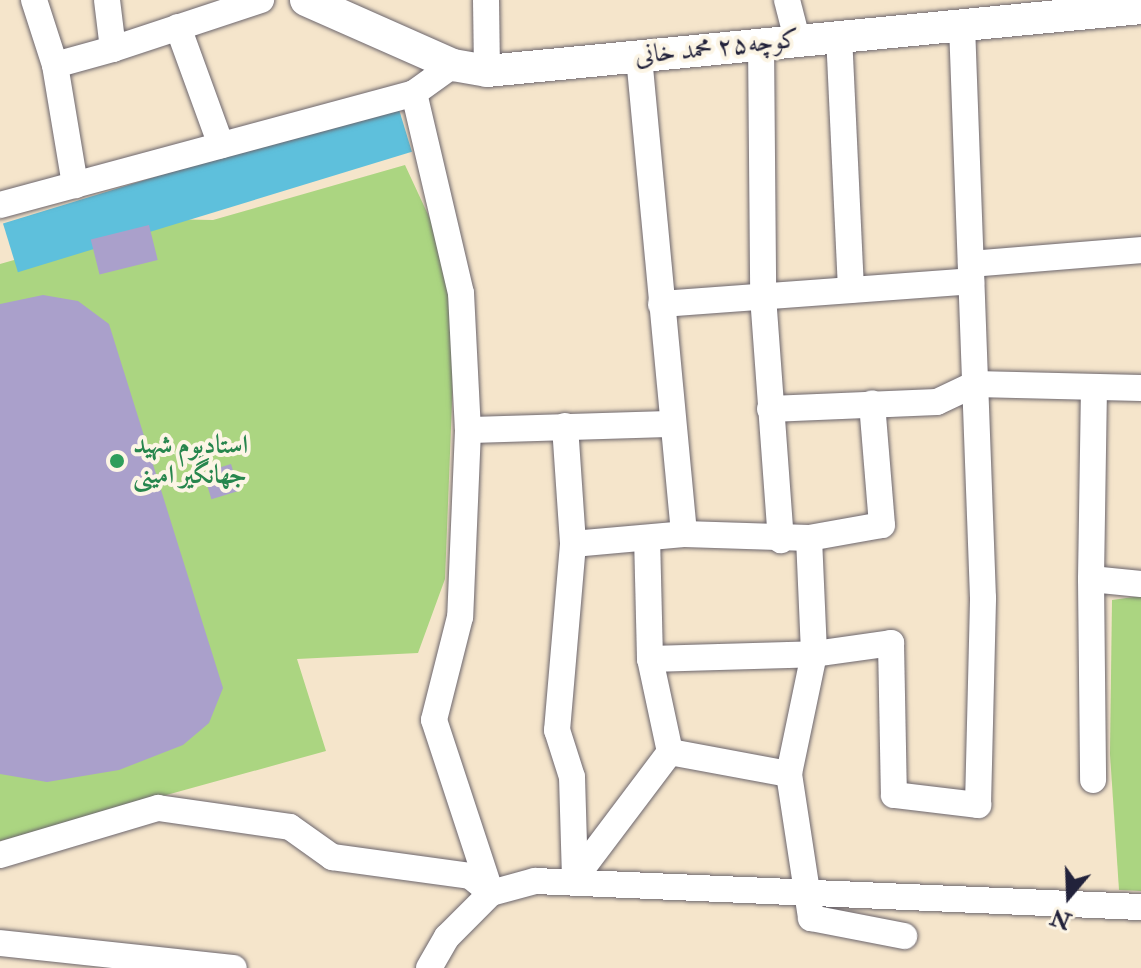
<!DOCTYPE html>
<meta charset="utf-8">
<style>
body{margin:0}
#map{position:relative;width:1141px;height:968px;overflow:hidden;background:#f5e5cb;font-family:"IM FELL Double Pica",Amiri,serif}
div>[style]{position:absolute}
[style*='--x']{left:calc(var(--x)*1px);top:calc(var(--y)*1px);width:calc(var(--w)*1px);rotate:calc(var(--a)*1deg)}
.green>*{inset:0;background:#abd581}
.water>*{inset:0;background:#5ec0dc;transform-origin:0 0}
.building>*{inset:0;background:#aaa0cb;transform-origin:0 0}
.roads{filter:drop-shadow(0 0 2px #6c666d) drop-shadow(0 0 2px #6c666d)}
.minor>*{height:26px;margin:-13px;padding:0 13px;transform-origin:13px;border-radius:13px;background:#fff}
.tertiary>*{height:32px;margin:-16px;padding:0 16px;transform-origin:16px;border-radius:16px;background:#fff}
.dots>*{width:22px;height:22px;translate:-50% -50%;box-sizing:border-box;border:4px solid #fcf5e5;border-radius:50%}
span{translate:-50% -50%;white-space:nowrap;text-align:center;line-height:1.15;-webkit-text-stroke:8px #fcf5e5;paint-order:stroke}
.street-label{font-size:26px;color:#22223b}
.leisure-label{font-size:26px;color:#27864d;font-weight:700}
.left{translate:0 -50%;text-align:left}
.north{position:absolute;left:1029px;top:856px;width:80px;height:80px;-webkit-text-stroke:6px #fcf5e5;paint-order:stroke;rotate:199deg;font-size:22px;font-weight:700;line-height:32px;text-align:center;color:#22223b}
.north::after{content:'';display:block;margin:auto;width:28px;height:36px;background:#22223b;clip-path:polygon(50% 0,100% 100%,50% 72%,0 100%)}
</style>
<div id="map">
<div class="green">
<i style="clip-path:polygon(405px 165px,457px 277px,445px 579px,418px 653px,297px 659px,326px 751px,0 841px,0 264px,158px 219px,213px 220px)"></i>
<i style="clip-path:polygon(1141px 596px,1141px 891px,1119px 890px,1110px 754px,1112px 600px)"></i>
</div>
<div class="water">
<i style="left:397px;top:103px;width:51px;height:412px;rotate:73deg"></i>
</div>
<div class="building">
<i style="left:149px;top:225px;width:36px;height:60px;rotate:76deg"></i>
<i style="clip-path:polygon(43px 295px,78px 301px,109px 324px,223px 688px,209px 723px,183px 745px,119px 770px,47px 782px,0 774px,0 304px)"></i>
<i style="left:231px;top:464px;width:28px;height:29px;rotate:73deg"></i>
</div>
<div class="roads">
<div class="minor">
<i style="--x:34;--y:0;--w:68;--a:72.1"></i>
<i style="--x:55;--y:65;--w:122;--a:80.5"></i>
<i style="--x:486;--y:0;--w:71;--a:89.2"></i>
<i style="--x:787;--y:0;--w:40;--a:75.6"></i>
<i style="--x:178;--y:27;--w:126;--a:70"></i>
<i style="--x:839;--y:35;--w:255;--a:87.3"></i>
<i style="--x:761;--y:42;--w:254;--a:89.5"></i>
<i style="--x:763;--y:296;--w:245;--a:85.8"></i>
<i style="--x:113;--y:49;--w:156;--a:-18.3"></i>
<i style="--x:639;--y:57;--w:479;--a:84.6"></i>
<i style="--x:55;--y:65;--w:60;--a:-15.4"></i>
<i style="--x:113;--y:49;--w:49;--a:-97"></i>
<i style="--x:414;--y:93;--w:205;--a:76.8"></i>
<i style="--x:461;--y:293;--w:137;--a:87.1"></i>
<i style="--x:468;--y:430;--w:187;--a:92.4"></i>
<i style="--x:460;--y:617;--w:106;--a:104.2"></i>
<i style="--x:434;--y:720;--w:182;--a:71.8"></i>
<i style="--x:0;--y:205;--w:429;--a:-15.1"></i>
<i style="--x:414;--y:93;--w:48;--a:-35.7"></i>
<i style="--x:971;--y:264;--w:171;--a:-4.7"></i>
<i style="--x:661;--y:304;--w:311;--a:-4.2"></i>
<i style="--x:1094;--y:387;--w:192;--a:90.9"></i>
<i style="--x:1091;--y:579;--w:50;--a:5.7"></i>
<i style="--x:770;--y:409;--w:167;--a:-2.4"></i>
<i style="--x:937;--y:402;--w:42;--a:-25.3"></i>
<i style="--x:975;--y:384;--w:166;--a:1.4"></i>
<i style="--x:565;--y:426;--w:118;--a:86.1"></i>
<i style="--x:573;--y:544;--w:187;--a:94.9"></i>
<i style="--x:557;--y:730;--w:49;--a:72.3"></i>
<i style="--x:572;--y:777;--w:101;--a:88.3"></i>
<i style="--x:468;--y:430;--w:204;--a:-1.7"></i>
<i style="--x:809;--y:538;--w:116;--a:87.5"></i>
<i style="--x:814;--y:654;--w:123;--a:101.8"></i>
<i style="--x:789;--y:774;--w:146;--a:81.3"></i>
<i style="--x:811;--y:918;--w:95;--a:11"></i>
<i style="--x:573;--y:544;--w:111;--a:-5.1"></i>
<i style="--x:684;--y:534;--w:125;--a:1.8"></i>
<i style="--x:809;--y:538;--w:74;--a:-10.1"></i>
<i style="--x:882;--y:525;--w:122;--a:-94.7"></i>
<i style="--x:1091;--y:579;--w:201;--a:89.4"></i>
<i style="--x:650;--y:659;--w:164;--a:-1.7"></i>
<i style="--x:814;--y:654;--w:78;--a:-8.1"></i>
<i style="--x:891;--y:643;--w:152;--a:88.9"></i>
<i style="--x:894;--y:795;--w:85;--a:6.8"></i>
<i style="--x:978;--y:805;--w:207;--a:-88.6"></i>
<i style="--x:983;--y:598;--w:574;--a:-92.1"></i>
<i style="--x:670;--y:752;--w:121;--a:10.5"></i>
<i style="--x:0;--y:855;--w:165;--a:-16.6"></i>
<i style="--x:158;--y:808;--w:133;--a:8.2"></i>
<i style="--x:290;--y:827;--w:52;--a:35.5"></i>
<i style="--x:332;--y:857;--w:139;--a:7.8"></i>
<i style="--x:470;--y:876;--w:27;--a:39"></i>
<i style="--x:575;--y:878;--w:158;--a:-53"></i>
<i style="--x:670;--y:752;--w:95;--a:-102.1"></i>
<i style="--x:650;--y:659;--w:120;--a:-91.4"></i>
<i style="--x:0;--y:943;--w:235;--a:6.1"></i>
<i style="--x:429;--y:968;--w:36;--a:-60"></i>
<i style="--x:447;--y:937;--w:62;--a:-45"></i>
<i style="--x:491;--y:893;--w:46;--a:-15.3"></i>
<i style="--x:535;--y:881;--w:607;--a:2.46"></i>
</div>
<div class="tertiary">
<i style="--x:306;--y:0;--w:161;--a:23.9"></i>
<i style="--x:453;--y:65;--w:35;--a:10"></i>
<i style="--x:487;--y:71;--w:657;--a:-5.5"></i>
</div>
</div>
<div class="dots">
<i style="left:117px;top:461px;background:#2e9e5b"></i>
</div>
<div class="street-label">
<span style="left:717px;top:48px;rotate:-6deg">کوچه۲۵ محمد خانی</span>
</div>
<div class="leisure-label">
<span class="left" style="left:133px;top:461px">استادیوم شهید<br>جهانگیر امینی</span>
</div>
<div class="north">N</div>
</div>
